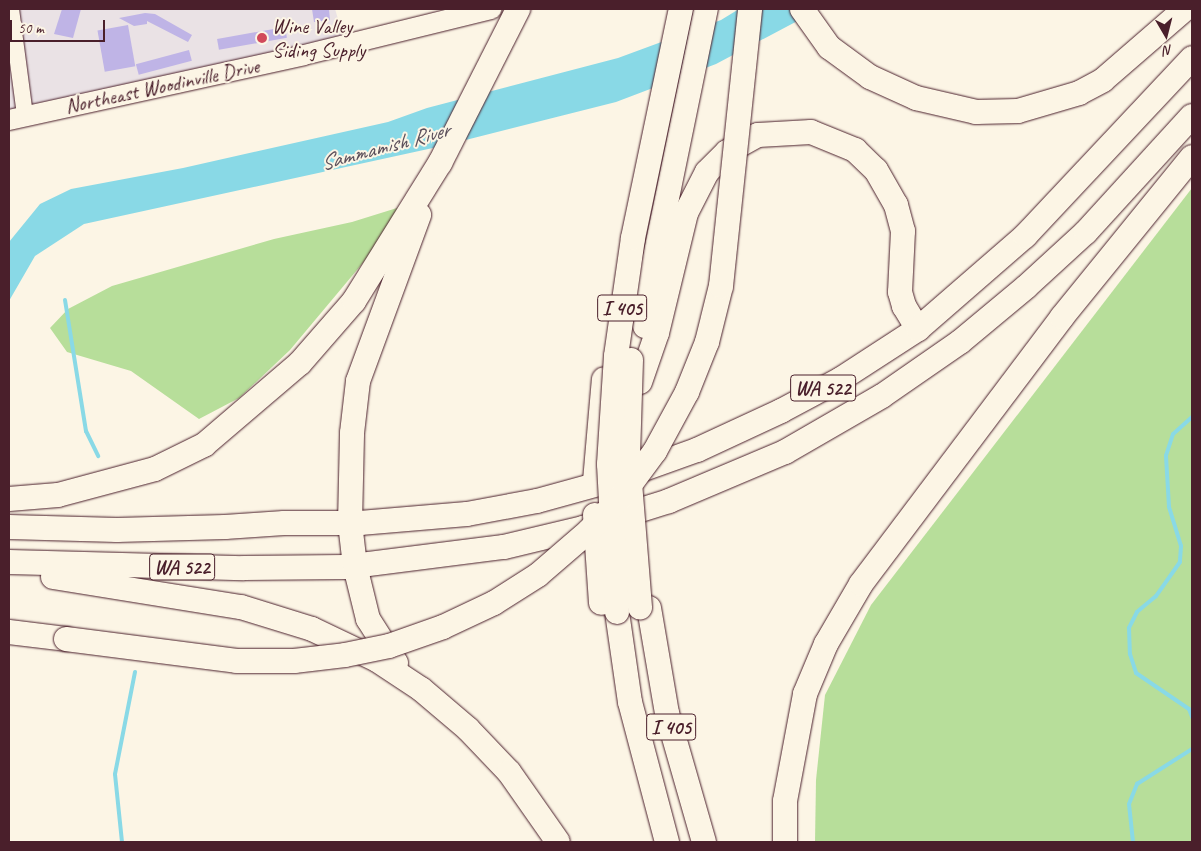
<!DOCTYPE html>
<style>
body{margin:0}
#map{position:relative;width:1201px;height:851px;overflow:hidden;background:#fcf5e5;font-family:Caveat,sans-serif}
div>[style]{position:absolute}
[style*='--x']{left:calc(var(--x)*1px);top:calc(var(--y)*1px);width:calc(var(--w)*1px);rotate:calc(var(--a)*1deg)}
.built>*{inset:0;background:#eae2e5}
.green>*{inset:0;background:#b7de9a}
.water>*{inset:0;background:#89d9e6}
.stream>*{height:4px;margin:-2px;padding:0 2px;transform-origin:2px;border-radius:2px;background:#89d9e6}
.building>*{inset:0;background:#bfb4e6;transform-origin:0 0}
.roads{filter:drop-shadow(0 0 1px #4a1f2b) drop-shadow(0 0 1px #4a1f2b)}
.minor>*{height:16px;margin:-8px;padding:0 8px;transform-origin:8px;border-radius:8px;background:#fcf5e5}
.major>*{height:20px;margin:-10px;padding:0 10px;transform-origin:10px;border-radius:10px;background:#fcf5e5}
.highway>*{height:24px;margin:-12px;padding:0 12px;transform-origin:12px;border-radius:12px;background:#fcf5e5}
.bridges{filter:drop-shadow(0 0 1px #4a1f2b) drop-shadow(0 0 1px #4a1f2b)}
.highway-bridge>*{height:24px;margin:-12px;padding:0 12px;transform-origin:12px;border-radius:12px;background:#fcf5e5}
.dots>*{width:14px;height:14px;translate:-50% -50%;box-sizing:border-box;border:2px solid #fcf5e5;border-radius:50%}
span{translate:-50% -50%;white-space:nowrap;text-align:center;line-height:1.15;-webkit-text-stroke:4px #fcf5e5;paint-order:stroke}
.shield-label span{padding:1px 4px;background:#fcf5e5;border:1px solid;border-radius:4px;-webkit-text-stroke-width:0}
.shield-label{font-size:20px;color:#4a1f2b;font-weight:700}
.poi-label{font-size:21px;color:#4a1f2b}
.left{translate:0 -50%;text-align:left}
.street-label{font-size:21px;color:#4a1f2b}
.water-label{font-size:22px;color:#5a4e5a;font-style:italic}
.frame{position:absolute;inset:0;border:10px solid #4a1f2b;pointer-events:none}
.north{position:absolute;left:1141px;top:10px;width:50px;height:50px;-webkit-text-stroke:4px #fcf5e5;paint-order:stroke;rotate:172deg;font-size:14px;font-weight:700;line-height:20px;text-align:center;color:#4a1f2b}
.north::after{content:'';display:block;margin:auto;width:18px;height:22px;background:#4a1f2b;clip-path:polygon(50% 0,100% 100%,50% 72%,0 100%)}
.scale{position:absolute;left:10px;top:20px;width:95px;height:22px;box-sizing:border-box;border:2px solid #4a1f2b;border-top:0;padding-left:6px;font-size:15px;line-height:18px;white-space:nowrap;color:#4a1f2b;-webkit-text-stroke:4px #fcf5e5;paint-order:stroke}
</style>
<div id="map">
<div class="built">
<i style="clip-path:polygon(9px 9px,335px 9px,346px 45px,9px 120px)"></i>
</div>
<div class="green">
<i style="clip-path:polygon(1192px 188px,1192px 842px,815px 842px,816px 780px,825px 695px,871px 605px)"></i>
<i style="clip-path:polygon(413px 203px,290px 350px,239px 398px,199px 419px,131px 371px,67px 352px,50px 328px,68px 309px,112px 286px,274px 239px,352px 222px)"></i>
</div>
<div class="water">
<i style="clip-path:polygon(739px 9px,820px 9px,716px 64px,616px 102px,442px 146px,84px 224px,35px 256px,9px 301px,9px 242px,40px 204px,71px 189px,183px 168px,388px 122px,427px 108px,618px 58px,721px 20px)"></i>
</div>
<div class="stream">
<i style="--x:65;--y:300;--w:133;--a:80.9"></i>
<i style="--x:86;--y:431;--w:28;--a:64"></i>
<i style="--x:1192;--y:417;--w:25;--a:138"></i>
<i style="--x:1173;--y:434;--w:23;--a:108"></i>
<i style="--x:1166;--y:456;--w:51;--a:86.6"></i>
<i style="--x:1169;--y:507;--w:41;--a:72.9"></i>
<i style="--x:1181;--y:546;--w:16;--a:94"></i>
<i style="--x:1180;--y:562;--w:42;--a:125.2"></i>
<i style="--x:1156;--y:596;--w:25;--a:140"></i>
<i style="--x:1137;--y:612;--w:18;--a:117"></i>
<i style="--x:1129;--y:628;--w:26;--a:88"></i>
<i style="--x:1130;--y:654;--w:20;--a:72"></i>
<i style="--x:1136;--y:673;--w:64;--a:34.2"></i>
<i style="--x:1189;--y:709;--w:9;--a:69"></i>
<i style="--x:122;--y:842;--w:68;--a:-95.9"></i>
<i style="--x:115;--y:774;--w:104;--a:-78.9"></i>
<i style="--x:1133;--y:842;--w:38;--a:-96"></i>
<i style="--x:1129;--y:804;--w:22;--a:-68"></i>
<i style="--x:1137;--y:784;--w:65;--a:-32.5"></i>
</div>
<div class="building">
<i style="clip-path:polygon(62px 9px,81px 9px,73px 38px,54px 34px)"></i>
<i style="clip-path:polygon(312px 9px,329px 9px,330px 20px,314px 22px)"></i>
<i style="clip-path:polygon(145px 13px,155px 14px,192px 35px,188px 42px,147px 21px,147px 24px,134px 26px,119px 18px)"></i>
<i style="left:128px;top:25px;width:42px;height:31px;rotate:80deg"></i>
<i style="left:285px;top:27px;width:11px;height:69px;rotate:80deg"></i>
<i style="left:189px;top:50px;width:11px;height:55px;rotate:75deg"></i>
</div>
<div class="roads">
<div class="minor">
<i style="--x:11;--y:9;--w:108;--a:82.5"></i>
</div>
<div class="major">
<i style="--x:9;--y:120;--w:302;--a:-12.4"></i>
<i style="--x:304;--y:55;--w:193;--a:-13.8"></i>
</div>
<div class="highway">
<i style="--x:802;--y:9;--w:47;--a:54.6"></i>
<i style="--x:829;--y:47;--w:51;--a:36.2"></i>
<i style="--x:870;--y:77;--w:51;--a:24.5"></i>
<i style="--x:916;--y:98;--w:62;--a:13.1"></i>
<i style="--x:976;--y:112;--w:42;--a:-1.4"></i>
<i style="--x:1018;--y:111;--w:64;--a:-16.4"></i>
<i style="--x:1079;--y:93;--w:27;--a:-28"></i>
<i style="--x:1103;--y:80;--w:108;--a:-40.9"></i>
<i style="--x:645;--y:326;--w:50;--a:-83.2"></i>
<i style="--x:651;--y:276;--w:273;--a:-78.4"></i>
<i style="--x:640;--y:382;--w:52;--a:-70.9"></i>
<i style="--x:657;--y:333;--w:123;--a:-76.4"></i>
<i style="--x:686;--y:213;--w:46;--a:-62.9"></i>
<i style="--x:707;--y:172;--w:28;--a:-45"></i>
<i style="--x:727;--y:152;--w:35;--a:-29"></i>
<i style="--x:758;--y:135;--w:53;--a:-3.2"></i>
<i style="--x:811;--y:132;--w:48;--a:22.2"></i>
<i style="--x:855;--y:150;--w:29;--a:44"></i>
<i style="--x:876;--y:170;--w:40;--a:60.3"></i>
<i style="--x:896;--y:205;--w:27;--a:75"></i>
<i style="--x:903;--y:231;--w:61;--a:92.8"></i>
<i style="--x:900;--y:292;--w:15;--a:74"></i>
<i style="--x:904;--y:306;--w:27;--a:59"></i>
<i style="--x:595;--y:481;--w:102;--a:-85"></i>
<i style="--x:9;--y:499;--w:49;--a:-4.7"></i>
<i style="--x:58;--y:495;--w:100;--a:-15"></i>
<i style="--x:155;--y:469;--w:55;--a:-26.1"></i>
<i style="--x:204;--y:445;--w:126;--a:-40.5"></i>
<i style="--x:300;--y:363;--w:82;--a:-48.9"></i>
<i style="--x:354;--y:301;--w:163;--a:-58.1"></i>
<i style="--x:440;--y:163;--w:173;--a:-63.1"></i>
<i style="--x:9;--y:527;--w:108;--a:1.6"></i>
<i style="--x:117;--y:530;--w:108;--a:-1.6"></i>
<i style="--x:225;--y:527;--w:59;--a:-3.9"></i>
<i style="--x:284;--y:523;--w:76;--a:0"></i>
<i style="--x:360;--y:523;--w:107;--a:-4.8"></i>
<i style="--x:467;--y:514;--w:71;--a:-10.5"></i>
<i style="--x:537;--y:501;--w:79;--a:-15.4"></i>
<i style="--x:613;--y:480;--w:89;--a:-19.7"></i>
<i style="--x:697;--y:450;--w:93;--a:-24.9"></i>
<i style="--x:781;--y:411;--w:68;--a:-28.1"></i>
<i style="--x:841;--y:379;--w:92;--a:-33"></i>
<i style="--x:918;--y:329;--w:142;--a:-41"></i>
<i style="--x:1025;--y:236;--w:244;--a:-46.8"></i>
<i style="--x:9;--y:562;--w:235;--a:1.5"></i>
<i style="--x:244;--y:568;--w:101;--a:-0.6"></i>
<i style="--x:345;--y:567;--w:160;--a:-7.2"></i>
<i style="--x:504;--y:547;--w:81;--a:-13.5"></i>
<i style="--x:583;--y:528;--w:90;--a:-17.4"></i>
<i style="--x:669;--y:501;--w:126;--a:-22.9"></i>
<i style="--x:785;--y:452;--w:112;--a:-30"></i>
<i style="--x:882;--y:396;--w:95;--a:-34.7"></i>
<i style="--x:960;--y:342;--w:86;--a:-39.8"></i>
<i style="--x:1026;--y:287;--w:81;--a:-42.5"></i>
<i style="--x:1086;--y:232;--w:157;--a:-47.6"></i>
<i style="--x:53;--y:577;--w:190;--a:9.1"></i>
<i style="--x:241;--y:607;--w:74;--a:17.2"></i>
<i style="--x:312;--y:629;--w:72;--a:25.5"></i>
<i style="--x:377;--y:660;--w:53;--a:33.4"></i>
<i style="--x:421;--y:689;--w:62;--a:40.4"></i>
<i style="--x:468;--y:729;--w:59;--a:46.4"></i>
<i style="--x:509;--y:772;--w:85;--a:55"></i>
<i style="--x:649;--y:608;--w:107;--a:80.3"></i>
<i style="--x:667;--y:713;--w:134;--a:74"></i>
<i style="--x:617;--y:612;--w:91;--a:81.8"></i>
<i style="--x:630;--y:702;--w:145;--a:75.2"></i>
<i style="--x:9;--y:632;--w:57;--a:7"></i>
<i style="--x:396;--y:663;--w:52;--a:-122.5"></i>
<i style="--x:368;--y:619;--w:55;--a:-103.8"></i>
<i style="--x:355;--y:566;--w:43;--a:-96.6"></i>
<i style="--x:350;--y:523;--w:90;--a:-88.7"></i>
<i style="--x:352;--y:433;--w:52;--a:-83.4"></i>
<i style="--x:358;--y:381;--w:177;--a:-69.8"></i>
<i style="--x:785;--y:842;--w:41;--a:-90"></i>
<i style="--x:785;--y:801;--w:109;--a:-79.4"></i>
<i style="--x:805;--y:694;--w:54;--a:-67.2"></i>
<i style="--x:826;--y:644;--w:69;--a:-59.7"></i>
<i style="--x:861;--y:584;--w:334;--a:-53"></i>
<i style="--x:1062;--y:317;--w:206;--a:-50.9"></i>
</div>
</div>
<div class="bridges">
<div class="highway-bridge">
<i style="--x:631;--y:360;--w:98;--a:91.8"></i>
<i style="--x:628;--y:458;--w:150;--a:85.4"></i>
<i style="--x:595;--y:515;--w:88;--a:86.1"></i>
<i style="--x:617;--y:612;--w:148;--a:-93.1"></i>
<i style="--x:609;--y:464;--w:108;--a:-86.3"></i>
<i style="--x:616;--y:356;--w:119;--a:-81.8"></i>
<i style="--x:633;--y:238;--w:234;--a:-78.2"></i>
<i style="--x:66;--y:639;--w:172;--a:7.3"></i>
<i style="--x:237;--y:661;--w:57;--a:0"></i>
<i style="--x:294;--y:661;--w:51;--a:-6.7"></i>
<i style="--x:345;--y:655;--w:45;--a:-11.6"></i>
<i style="--x:389;--y:646;--w:57;--a:-19.4"></i>
<i style="--x:443;--y:627;--w:56;--a:-25.2"></i>
<i style="--x:494;--y:603;--w:52;--a:-32.5"></i>
<i style="--x:538;--y:575;--w:67;--a:-40.8"></i>
<i style="--x:589;--y:531;--w:47;--a:-46.7"></i>
<i style="--x:621;--y:497;--w:57;--a:-53.5"></i>
<i style="--x:655;--y:451;--w:67;--a:-61.5"></i>
<i style="--x:687;--y:392;--w:54;--a:-68.2"></i>
<i style="--x:707;--y:342;--w:58;--a:-76"></i>
<i style="--x:721;--y:286;--w:279;--a:-84"></i>
</div>
</div>
<div class="dots">
<i style="left:262px;top:38px;background:#d1495b"></i>
</div>
<div class="shield-label">
<span style="left:622px;top:308px">I 405</span>
<span style="left:823px;top:388px">WA 522</span>
<span style="left:182px;top:567px">WA 522</span>
<span style="left:671px;top:727px">I 405</span>
</div>
<div class="poi-label">
<span class="left" style="left:272px;top:38px">Wine Valley<br>Siding Supply</span>
</div>
<div class="street-label">
<span style="left:162px;top:86px;rotate:-12deg">Northeast Woodinville Drive</span>
</div>
<div class="water-label">
<span style="left:385px;top:147px;rotate:-15deg">Sammamish River</span>
</div>
<div class="frame"></div>
<div class="north">N</div>
<div class="scale">50 m</div>
</div>
